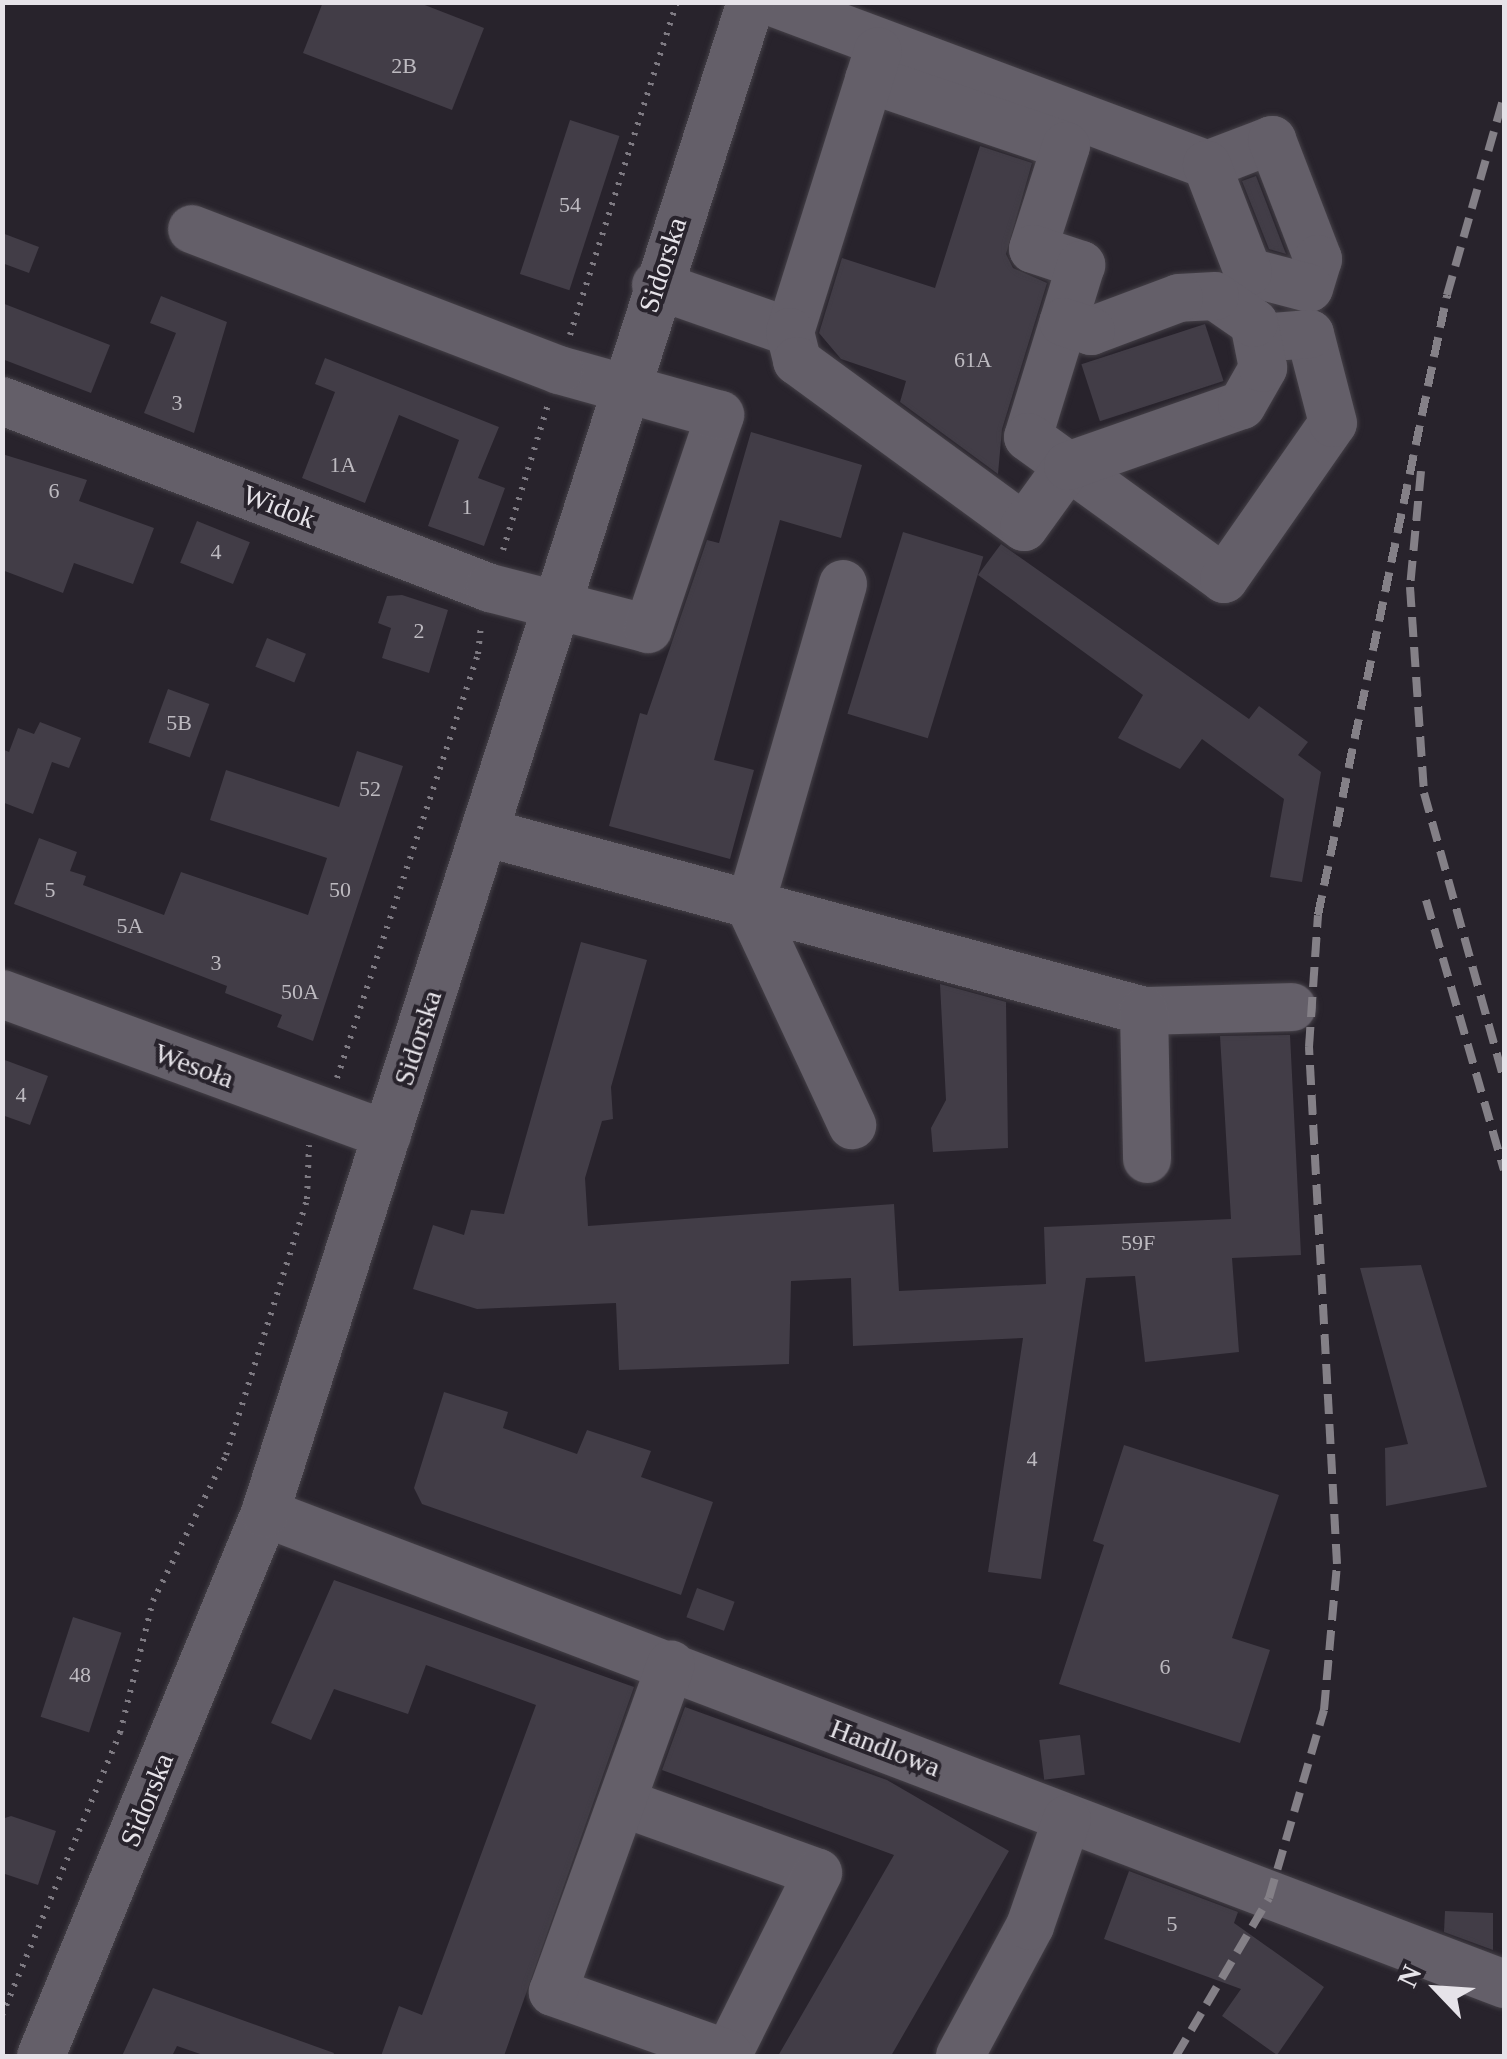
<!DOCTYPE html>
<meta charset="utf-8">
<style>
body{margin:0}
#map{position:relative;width:1507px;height:2059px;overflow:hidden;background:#28232c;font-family:Georgia,serif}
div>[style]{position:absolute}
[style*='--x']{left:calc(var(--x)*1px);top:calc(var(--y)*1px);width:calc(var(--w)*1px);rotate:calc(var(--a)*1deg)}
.building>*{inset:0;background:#423d47;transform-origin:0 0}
.path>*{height:6px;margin-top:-3px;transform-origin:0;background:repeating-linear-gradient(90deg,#7e7a82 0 2.5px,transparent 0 10.5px)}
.roads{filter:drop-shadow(0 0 2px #444047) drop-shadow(0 0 2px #444047)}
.minor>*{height:48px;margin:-24px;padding:0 24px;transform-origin:24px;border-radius:24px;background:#645f69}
.rail>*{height:8px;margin-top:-4px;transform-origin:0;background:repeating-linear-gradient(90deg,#848087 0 20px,transparent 0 30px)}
span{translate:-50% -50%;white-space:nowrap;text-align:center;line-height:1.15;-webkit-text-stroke:8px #28232c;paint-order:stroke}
.number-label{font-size:22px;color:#bdbac0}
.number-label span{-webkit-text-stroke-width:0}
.street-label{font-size:28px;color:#e6e3e9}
.frame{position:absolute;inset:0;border:5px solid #e6e3e9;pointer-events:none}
.north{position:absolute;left:1387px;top:1939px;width:100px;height:100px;-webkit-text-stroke:8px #28232c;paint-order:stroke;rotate:295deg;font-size:28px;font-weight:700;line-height:40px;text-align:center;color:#e6e3e9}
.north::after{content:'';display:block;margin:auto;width:35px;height:45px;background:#e6e3e9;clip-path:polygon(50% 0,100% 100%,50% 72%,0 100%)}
</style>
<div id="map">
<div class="building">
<i style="clip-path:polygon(323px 2px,417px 2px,484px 28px,452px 110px,303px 53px)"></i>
<i style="left:570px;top:120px;width:52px;height:162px;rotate:18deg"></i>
<i style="clip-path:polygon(980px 146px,1032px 163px,1006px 254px,1013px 268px,1047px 283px,1002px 429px,998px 474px,900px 402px,906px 381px,841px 359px,819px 333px,842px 258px,935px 288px)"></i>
<i style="clip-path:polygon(1256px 176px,1286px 254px,1269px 249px,1242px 181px)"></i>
<i style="clip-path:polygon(2px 233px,39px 247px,29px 273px,2px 263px)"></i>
<i style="clip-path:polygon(161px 296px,227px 322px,194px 433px,144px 413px,176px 333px,150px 323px)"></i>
<i style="clip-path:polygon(2px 303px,110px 345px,91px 393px,2px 359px)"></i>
<i style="left:1205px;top:324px;width:60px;height:130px;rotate:72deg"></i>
<i style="clip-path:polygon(325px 358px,499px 427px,478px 478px,505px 488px,484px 546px,428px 526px,459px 440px,399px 415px,365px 503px,302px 478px,335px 392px,315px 384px)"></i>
<i style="clip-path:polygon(751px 432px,862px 465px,841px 538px,780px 520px,714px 760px,754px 770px,730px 859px,609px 826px,640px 713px,647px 715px,707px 540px,719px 543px)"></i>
<i style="clip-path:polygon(2px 454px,87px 480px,79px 501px,154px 528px,133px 584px,74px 563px,63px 593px,2px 570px)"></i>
<i style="left:197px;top:521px;width:57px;height:45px;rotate:22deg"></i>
<i style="left:903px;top:532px;width:84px;height:190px;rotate:17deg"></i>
<i style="clip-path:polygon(1001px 544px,1249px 719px,1259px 706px,1308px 742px,1298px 755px,1321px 772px,1302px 882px,1270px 877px,1284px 799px,1202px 739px,1180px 769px,1118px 738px,1143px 695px,978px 575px)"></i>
<i style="clip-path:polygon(402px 595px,448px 610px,429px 673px,382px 658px,391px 628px,378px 623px,387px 596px)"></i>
<i style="left:267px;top:638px;width:42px;height:31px;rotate:22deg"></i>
<i style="left:168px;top:689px;width:44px;height:57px;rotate:20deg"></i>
<i style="clip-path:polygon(40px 722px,81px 738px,69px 768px,52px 762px,33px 814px,2px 802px,2px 749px,9px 752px,18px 728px,34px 734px)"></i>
<i style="clip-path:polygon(357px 751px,403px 766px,313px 1041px,277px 1027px,282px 1015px,225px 993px,227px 986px,14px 904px,39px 838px,77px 852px,70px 871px,86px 876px,83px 885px,164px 915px,181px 872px,308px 915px,327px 858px,210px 820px,226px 770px,339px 807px)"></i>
<i style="clip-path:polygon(581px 942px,647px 960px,611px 1087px,613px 1119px,602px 1121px,585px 1178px,588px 1226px,894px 1204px,899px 1291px,1046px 1284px,1044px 1227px,1231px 1219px,1220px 1036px,1290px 1035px,1301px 1255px,1232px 1258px,1239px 1352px,1145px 1362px,1135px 1276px,1086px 1278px,1041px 1579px,988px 1572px,1023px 1338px,853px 1346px,851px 1278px,791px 1281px,789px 1364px,619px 1370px,616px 1303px,477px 1309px,413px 1289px,433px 1225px,464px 1235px,471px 1210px,504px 1214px)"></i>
<i style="clip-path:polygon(940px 984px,1006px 1002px,1008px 1148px,933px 1152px,931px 1128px,946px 1100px)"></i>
<i style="clip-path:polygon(2px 1059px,48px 1076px,30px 1125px,2px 1115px)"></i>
<i style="clip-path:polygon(1421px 1265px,1487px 1487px,1386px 1506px,1385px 1448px,1408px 1444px,1360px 1268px)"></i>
<i style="clip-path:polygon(444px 1392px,508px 1412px,503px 1428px,577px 1454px,587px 1430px,651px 1451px,641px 1477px,713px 1502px,681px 1595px,422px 1504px,414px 1488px)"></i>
<i style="clip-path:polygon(1124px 1445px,1279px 1495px,1232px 1638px,1270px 1650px,1240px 1743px,1059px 1684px,1104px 1545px,1093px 1541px)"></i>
<i style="clip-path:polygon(334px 1580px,634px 1687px,504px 2056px,381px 2056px,399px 2006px,422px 2015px,536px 1705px,426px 1665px,408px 1714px,334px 1689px,311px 1740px,271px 1723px)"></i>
<i style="left:697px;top:1588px;width:40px;height:31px;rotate:20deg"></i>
<i style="left:73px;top:1617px;width:51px;height:105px;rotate:18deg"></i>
<i style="clip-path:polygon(685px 1707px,887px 1780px,1009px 1851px,891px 2056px,778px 2056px,894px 1855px,662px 1770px)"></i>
<i style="left:1080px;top:1735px;width:40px;height:41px;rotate:83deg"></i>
<i style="clip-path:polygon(11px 1816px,56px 1831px,38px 1885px,2px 1873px,2px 1819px)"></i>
<i style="clip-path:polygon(1129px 1871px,1238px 1912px,1234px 1923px,1324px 1987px,1277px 2055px,1222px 2016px,1241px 1989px,1104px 1939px)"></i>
<i style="clip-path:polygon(1445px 1911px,1493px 1913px,1493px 1950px,1444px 1932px)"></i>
<i style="clip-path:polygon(153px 1988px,334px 2053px,333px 2056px,206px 2056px,177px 2046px,172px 2056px,122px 2056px)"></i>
</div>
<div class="path">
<i style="--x:570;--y:335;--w:350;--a:-72.2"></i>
<i style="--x:503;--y:550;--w:152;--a:-72.8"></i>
<i style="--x:337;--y:1078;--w:447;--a:-71.6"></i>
<i style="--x:478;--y:654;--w:30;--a:-84"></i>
<i style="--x:2;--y:2015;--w:306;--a:-67.3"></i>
<i style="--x:120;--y:1733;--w:136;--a:-76"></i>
<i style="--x:153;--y:1601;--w:163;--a:-63.4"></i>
<i style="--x:226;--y:1455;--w:269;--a:-72.4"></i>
<i style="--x:307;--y:1199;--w:54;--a:-87.9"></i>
</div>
<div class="roads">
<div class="minor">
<i style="--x:772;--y:2;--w:465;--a:20.5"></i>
<i style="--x:1207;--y:165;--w:70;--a:-21"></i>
<i style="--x:1272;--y:140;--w:128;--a:68.9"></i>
<i style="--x:1318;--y:259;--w:30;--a:107"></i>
<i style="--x:1309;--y:288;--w:63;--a:-165.3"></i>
<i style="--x:1248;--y:272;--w:115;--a:-111"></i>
<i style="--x:869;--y:79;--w:208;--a:18.8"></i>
<i style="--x:1066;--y:146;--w:108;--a:107.8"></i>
<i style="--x:1033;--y:249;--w:51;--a:18.4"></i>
<i style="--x:1081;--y:265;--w:180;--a:107.1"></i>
<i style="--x:1028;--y:437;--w:242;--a:35.9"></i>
<i style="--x:1224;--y:579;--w:190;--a:-55.1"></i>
<i style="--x:1333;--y:423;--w:92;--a:-104.5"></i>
<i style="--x:1310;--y:334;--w:49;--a:175.3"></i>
<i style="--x:656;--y:285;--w:142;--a:19.3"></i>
<i style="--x:790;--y:332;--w:294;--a:-72.6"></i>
<i style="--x:790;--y:332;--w:30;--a:76"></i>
<i style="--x:797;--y:361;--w:281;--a:36.2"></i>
<i style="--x:1024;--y:527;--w:75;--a:-54.2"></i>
<i style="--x:1068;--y:466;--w:184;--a:-19.3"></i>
<i style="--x:1242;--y:405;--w:43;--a:-60.4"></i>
<i style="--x:1263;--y:368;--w:46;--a:-101.3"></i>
<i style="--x:1254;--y:323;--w:47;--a:-145.3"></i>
<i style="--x:1215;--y:296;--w:36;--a:177"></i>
<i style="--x:1179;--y:298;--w:94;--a:159.4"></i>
<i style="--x:1091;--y:331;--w:29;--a:-162"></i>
<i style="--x:2;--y:401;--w:523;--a:20.97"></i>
<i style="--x:490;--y:588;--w:163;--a:14.5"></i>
<i style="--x:648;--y:629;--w:226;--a:-71.4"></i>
<i style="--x:720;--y:415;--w:167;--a:-164.4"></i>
<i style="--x:559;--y:370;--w:393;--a:-159"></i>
<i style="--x:843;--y:584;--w:335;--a:106.1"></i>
<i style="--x:750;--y:906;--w:242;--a:65"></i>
<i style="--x:484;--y:832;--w:684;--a:15.17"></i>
<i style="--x:1144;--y:1011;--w:148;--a:-1.5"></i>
<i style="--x:2;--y:994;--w:410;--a:20.1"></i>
<i style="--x:1144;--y:1011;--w:148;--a:88.8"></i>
<i style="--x:265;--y:1513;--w:1326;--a:20.81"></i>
<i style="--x:623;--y:1803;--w:207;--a:19.7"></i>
<i style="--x:818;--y:1873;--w:202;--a:116.4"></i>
<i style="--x:728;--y:2054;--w:186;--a:-160.5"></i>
<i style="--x:553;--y:1992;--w:348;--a:-70.2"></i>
<i style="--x:41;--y:2056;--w:587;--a:-67.58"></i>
<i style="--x:265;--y:1513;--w:1587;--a:-72.17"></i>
<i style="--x:960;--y:2056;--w:148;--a:-61.7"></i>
<i style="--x:1030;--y:1926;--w:113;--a:-70.9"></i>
</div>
</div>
<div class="rail">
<i style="--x:1421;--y:471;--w:117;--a:95.4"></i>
<i style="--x:1410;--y:587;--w:206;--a:86.1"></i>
<i style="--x:1424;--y:793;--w:297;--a:74.4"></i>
<i style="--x:1426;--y:900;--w:281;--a:73.9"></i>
<i style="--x:1176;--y:2056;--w:183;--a:-59.5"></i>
<i style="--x:1269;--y:1898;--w:196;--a:-73.7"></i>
<i style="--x:1324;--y:1710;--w:147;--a:-84.9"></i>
<i style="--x:1337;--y:1564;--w:518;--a:-93.1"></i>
<i style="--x:1309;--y:1047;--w:132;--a:-86.1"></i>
<i style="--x:1318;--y:915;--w:633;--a:-78.25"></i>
<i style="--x:1447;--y:295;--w:207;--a:-74"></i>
</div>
<div class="number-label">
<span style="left:404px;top:66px">2B</span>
<span style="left:570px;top:205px">54</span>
<span style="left:973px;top:360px">61A</span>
<span style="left:177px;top:403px">3</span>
<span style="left:343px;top:465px">1A</span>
<span style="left:54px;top:491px">6</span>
<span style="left:467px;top:507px">1</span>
<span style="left:216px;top:552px">4</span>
<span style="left:419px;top:631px">2</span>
<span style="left:179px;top:723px">5B</span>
<span style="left:370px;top:789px">52</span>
<span style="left:50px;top:890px">5</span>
<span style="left:340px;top:890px">50</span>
<span style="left:130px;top:926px">5A</span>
<span style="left:216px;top:963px">3</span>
<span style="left:300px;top:992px">50A</span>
<span style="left:21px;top:1095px">4</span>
<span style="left:1138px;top:1243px">59F</span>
<span style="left:1032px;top:1459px">4</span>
<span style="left:1165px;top:1667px">6</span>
<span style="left:80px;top:1675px">48</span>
<span style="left:1172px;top:1924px">5</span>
</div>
<div class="street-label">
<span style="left:663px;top:265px;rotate:-72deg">Sidorska</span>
<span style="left:279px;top:507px;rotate:21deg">Widok</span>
<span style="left:418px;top:1038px;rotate:-72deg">Sidorska</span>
<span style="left:194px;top:1066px;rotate:20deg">Wesoła</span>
<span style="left:885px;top:1748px;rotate:21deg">Handlowa</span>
<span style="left:147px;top:1800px;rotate:-68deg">Sidorska</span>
</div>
<div class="frame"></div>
<div class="north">N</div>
</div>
